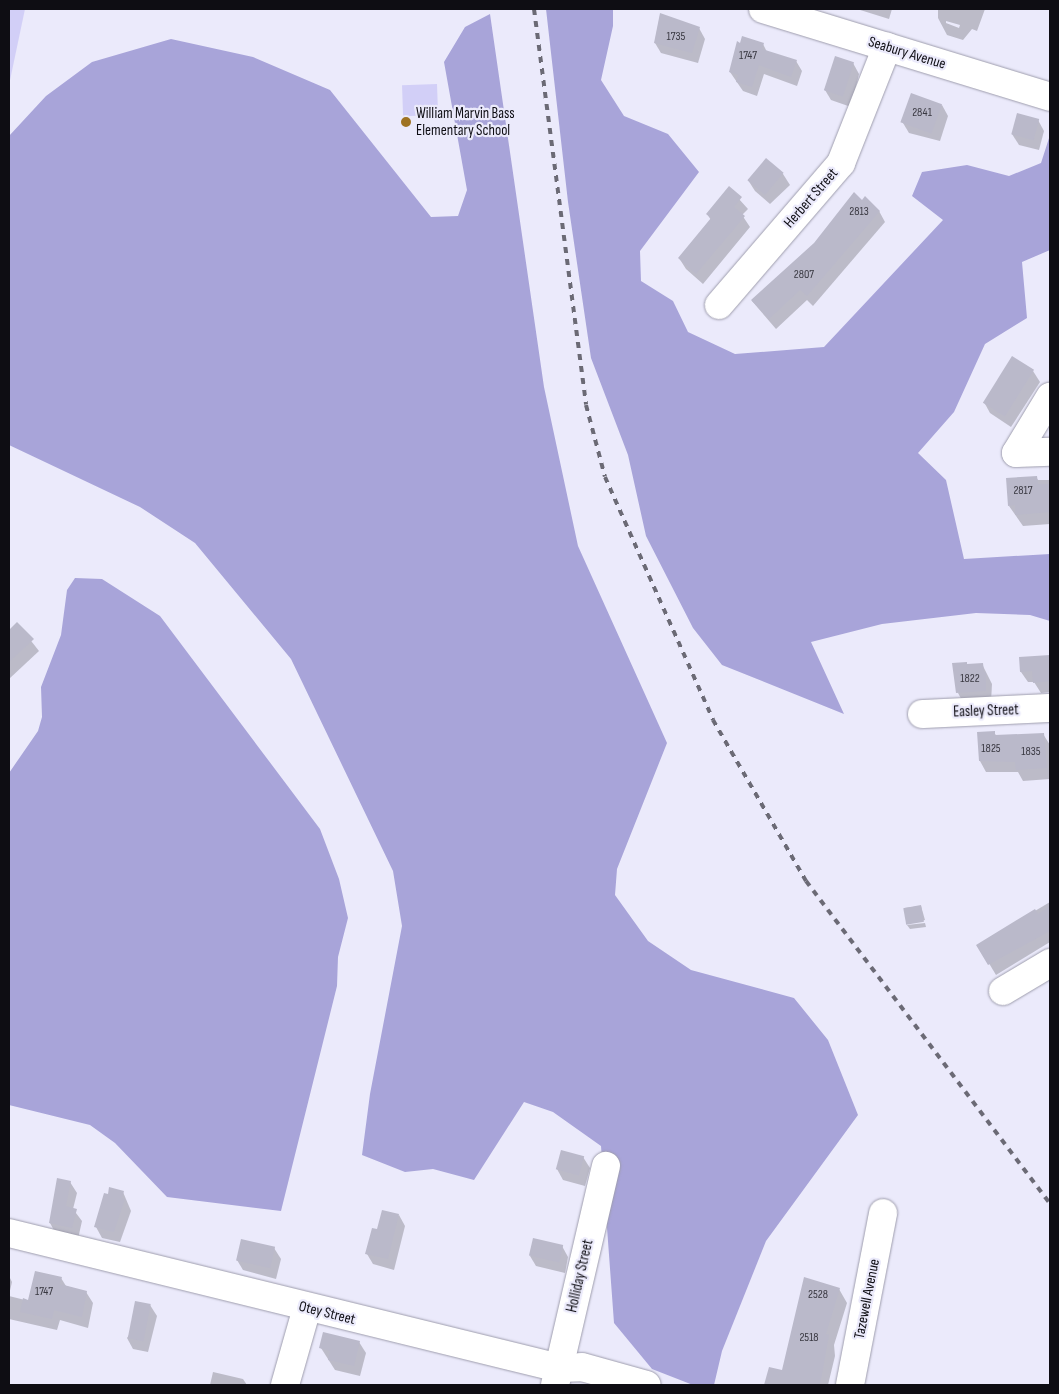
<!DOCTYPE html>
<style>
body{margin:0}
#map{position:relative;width:1059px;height:1394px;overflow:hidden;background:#ebeafb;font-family:"Sofia Sans Condensed",sans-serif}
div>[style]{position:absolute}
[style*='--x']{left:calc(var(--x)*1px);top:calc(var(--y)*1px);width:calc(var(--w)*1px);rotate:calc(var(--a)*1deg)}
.green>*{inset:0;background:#d2cff7;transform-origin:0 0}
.forest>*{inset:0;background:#a8a4d9}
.shadow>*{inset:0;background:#0003}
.building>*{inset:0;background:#bab9ca;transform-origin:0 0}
.roads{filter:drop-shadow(0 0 1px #9e9dad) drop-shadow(0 0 1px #9e9dad)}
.minor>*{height:28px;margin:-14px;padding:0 14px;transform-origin:14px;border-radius:14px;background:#fff}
.rail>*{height:4px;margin-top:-2px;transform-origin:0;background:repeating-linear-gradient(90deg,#6b6a75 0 6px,transparent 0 12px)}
.dots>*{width:14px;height:14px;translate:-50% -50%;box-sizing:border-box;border:2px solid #ebeafb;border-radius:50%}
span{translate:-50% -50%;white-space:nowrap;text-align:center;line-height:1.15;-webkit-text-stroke:4.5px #ebeafb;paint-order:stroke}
.number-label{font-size:12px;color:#393841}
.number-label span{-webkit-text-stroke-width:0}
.street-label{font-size:15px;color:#0e0d13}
.poi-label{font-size:15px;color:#0e0d13}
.left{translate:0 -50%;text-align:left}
.frame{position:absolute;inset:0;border:10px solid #0e0d13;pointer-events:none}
</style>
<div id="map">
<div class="green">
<i style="clip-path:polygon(9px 9px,25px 9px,9px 85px)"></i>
<i style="left:437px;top:84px;width:31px;height:35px;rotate:88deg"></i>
</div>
<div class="forest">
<i style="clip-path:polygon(546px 9px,613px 9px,613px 26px,601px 80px,624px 116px,668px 134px,699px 172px,640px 251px,641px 281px,673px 301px,688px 332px,735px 354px,824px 347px,943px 220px,912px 196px,922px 172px,967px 165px,1009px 176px,1041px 163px,1050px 135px,1050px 250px,1022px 262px,1027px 318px,985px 344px,954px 412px,918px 453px,946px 480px,964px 559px,1050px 554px,1050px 621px,1030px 615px,976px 613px,882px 624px,811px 642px,844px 714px,722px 665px,693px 628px,646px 536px,628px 455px,591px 358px,568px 202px)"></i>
<i style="clip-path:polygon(490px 14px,544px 387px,578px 546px,667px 743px,617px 869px,615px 895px,648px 941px,691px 970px,794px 998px,828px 1040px,858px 1115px,766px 1241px,722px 1351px,714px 1385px,693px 1385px,652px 1369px,614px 1323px,601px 1146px,553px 1112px,524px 1102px,474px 1180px,433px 1169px,405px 1172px,362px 1155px,370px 1094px,402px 926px,393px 871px,291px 659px,195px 543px,140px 507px,9px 445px,9px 136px,46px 96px,92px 62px,171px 39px,253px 57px,330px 90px,431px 217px,458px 216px,467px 190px,444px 62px,465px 27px)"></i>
<i style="clip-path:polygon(75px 578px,102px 579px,160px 616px,320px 829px,339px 879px,348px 918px,338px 957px,337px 986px,281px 1211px,167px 1197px,115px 1143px,90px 1125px,9px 1105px,9px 773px,38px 731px,42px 717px,41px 687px,61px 635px,67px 590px)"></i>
</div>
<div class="shadow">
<i style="clip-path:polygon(857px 9px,892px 9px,889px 19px)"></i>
<i style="clip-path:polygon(evenodd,938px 9px,985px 9px,977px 31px,972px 29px,963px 40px,947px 35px,938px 18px,938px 9px,946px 21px,960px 25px,959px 28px,946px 23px,946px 21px)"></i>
<i style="clip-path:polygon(699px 28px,705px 39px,698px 63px,661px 53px,655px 43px)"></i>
<i style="clip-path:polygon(763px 44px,767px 52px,796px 61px,802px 71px,797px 86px,764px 74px,757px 96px,743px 91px,730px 72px)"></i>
<i style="clip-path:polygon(853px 63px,859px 74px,851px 107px,831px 100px,825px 90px)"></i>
<i style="clip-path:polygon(942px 105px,948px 116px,940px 141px,909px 133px,903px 123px)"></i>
<i style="clip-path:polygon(1038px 120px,1044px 131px,1039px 150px,1019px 145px,1012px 134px)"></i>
<i style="clip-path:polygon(766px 160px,783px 174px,790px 185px,770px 204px,755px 191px,748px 180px)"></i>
<i style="clip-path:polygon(729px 188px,748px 209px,742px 215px,750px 227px,703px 284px,686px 269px,679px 258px,711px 220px,707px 214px)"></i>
<i style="clip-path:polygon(862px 201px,879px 211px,885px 222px,813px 306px,807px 300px,776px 329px,752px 301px)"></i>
<i style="clip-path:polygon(1033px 371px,1040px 382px,1011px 427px,990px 413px,984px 402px)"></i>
<i style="clip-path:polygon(1036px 477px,1038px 480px,1050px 480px,1050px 524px,1023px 526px,1009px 506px)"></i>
<i style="clip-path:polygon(17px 623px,39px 651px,9px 679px,9px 631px)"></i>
<i style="clip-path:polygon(1050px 656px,1050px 692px,1041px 693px,1034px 682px,1028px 682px,1021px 672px,1020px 658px)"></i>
<i style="clip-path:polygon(982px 664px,992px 684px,991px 702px,964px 704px,958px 693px)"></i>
<i style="clip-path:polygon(994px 732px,997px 737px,1043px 734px,1050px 745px,1050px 779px,1023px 781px,1018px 772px,986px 772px,980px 761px)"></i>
<i style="clip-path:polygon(1050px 902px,1050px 942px,996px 975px,978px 945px)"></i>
<i style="clip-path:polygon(921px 906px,925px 920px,907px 924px,904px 908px)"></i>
<i style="clip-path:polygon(925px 923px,926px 927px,910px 929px,907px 925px)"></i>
<i style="clip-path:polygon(583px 1157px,590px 1168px,585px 1186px,563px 1180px,557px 1169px)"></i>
<i style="clip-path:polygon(70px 1182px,77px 1193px,73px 1209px,82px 1221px,78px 1239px,56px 1234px,50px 1223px)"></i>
<i style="clip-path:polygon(123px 1192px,131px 1211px,120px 1242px,102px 1238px,96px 1227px)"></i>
<i style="clip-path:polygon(399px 1215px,405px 1226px,394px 1270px,373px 1264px,367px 1254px,378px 1231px)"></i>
<i style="clip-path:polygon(562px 1246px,568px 1257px,565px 1273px,536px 1266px,530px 1256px)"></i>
<i style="clip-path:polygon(274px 1248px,281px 1259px,276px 1279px,243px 1270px,237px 1260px)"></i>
<i style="clip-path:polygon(9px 1276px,12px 1282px,9px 1295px)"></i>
<i style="clip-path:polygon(61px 1278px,66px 1286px,86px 1292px,93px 1303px,88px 1328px,60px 1320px,57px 1330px,9px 1319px,9px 1296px,29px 1301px)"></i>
<i style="clip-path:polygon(839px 1289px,847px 1303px,834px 1345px,835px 1356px,828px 1385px,765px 1385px,770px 1368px,783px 1372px)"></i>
<i style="clip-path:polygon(150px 1305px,157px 1316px,148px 1352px,133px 1349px,127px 1338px)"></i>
<i style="clip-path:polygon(359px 1342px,366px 1353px,360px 1376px,335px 1370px,321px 1348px)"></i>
<i style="clip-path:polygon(213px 1372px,243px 1379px,247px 1385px,210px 1385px)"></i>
</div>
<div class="building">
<i style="clip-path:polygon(660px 13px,700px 27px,692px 53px,654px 43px)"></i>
<i style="clip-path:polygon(742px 36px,764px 43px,762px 49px,797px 60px,791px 77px,759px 65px,752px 87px,736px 82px,738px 75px,729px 72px,737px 41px,740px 43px)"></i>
<i style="left:835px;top:56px;width:20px;height:36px;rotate:18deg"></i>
<i style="left:911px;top:93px;width:33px;height:31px;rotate:20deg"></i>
<i style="left:1017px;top:113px;width:23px;height:22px;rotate:15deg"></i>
<i style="left:766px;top:158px;width:23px;height:29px;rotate:40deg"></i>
<i style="clip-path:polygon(729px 186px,742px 197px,734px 207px,745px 216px,696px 274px,678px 258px,711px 218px,706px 214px)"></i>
<i style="clip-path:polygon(854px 192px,862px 200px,865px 196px,880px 211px,807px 296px,800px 290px,769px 319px,751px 300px,814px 243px)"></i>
<i style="left:1012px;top:356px;width:26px;height:55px;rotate:32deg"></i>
<i style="clip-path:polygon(1037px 476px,1038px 484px,1050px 484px,1050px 512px,1015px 515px,1015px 505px,1008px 506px,1006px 478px)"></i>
<i style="clip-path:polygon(17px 622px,34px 639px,9px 662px,9px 630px)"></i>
<i style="clip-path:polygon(1050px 655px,1050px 681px,1033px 683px,1032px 671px,1020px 672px,1019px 657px)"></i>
<i style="clip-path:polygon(967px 662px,967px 664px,983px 663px,984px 672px,986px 672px,986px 691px,956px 693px,952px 663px)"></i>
<i style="clip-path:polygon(995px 731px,995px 735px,1044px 733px,1047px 768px,1016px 770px,1015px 762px,979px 761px,977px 732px)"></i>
<i style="left:921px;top:905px;width:17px;height:18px;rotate:80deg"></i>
<i style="clip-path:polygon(1050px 906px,1050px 931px,988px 965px,976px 945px,1035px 909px,1038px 914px)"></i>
<i style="left:561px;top:1150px;width:24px;height:20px;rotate:15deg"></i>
<i style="clip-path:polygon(57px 1178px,71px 1181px,66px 1206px,77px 1209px,72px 1228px,49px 1223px)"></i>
<i style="clip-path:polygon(109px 1187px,124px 1191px,122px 1198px,125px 1199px,114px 1232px,94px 1227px,104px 1193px,108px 1194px)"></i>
<i style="clip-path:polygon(382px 1210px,399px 1214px,388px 1259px,365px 1254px,372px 1228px,377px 1229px)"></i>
<i style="left:533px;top:1238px;width:31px;height:18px;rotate:13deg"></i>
<i style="left:241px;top:1239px;width:35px;height:22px;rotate:13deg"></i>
<i style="clip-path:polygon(35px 1271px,62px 1277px,60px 1284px,87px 1291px,82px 1317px,54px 1310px,52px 1319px,20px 1312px,23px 1298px,28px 1300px)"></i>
<i style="clip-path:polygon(804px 1277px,840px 1288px,826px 1334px,829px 1335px,820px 1385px,764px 1385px,769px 1367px,782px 1370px)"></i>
<i style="left:135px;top:1301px;width:16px;height:38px;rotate:11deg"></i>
<i style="clip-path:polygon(323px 1332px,360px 1341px,354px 1366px,328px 1360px,330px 1351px,319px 1348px)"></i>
</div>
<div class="roads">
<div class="minor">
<i style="--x:763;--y:9;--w:300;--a:17"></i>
<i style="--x:719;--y:305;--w:187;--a:-49.3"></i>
<i style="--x:841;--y:163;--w:125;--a:-68.4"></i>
<i style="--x:1016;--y:453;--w:66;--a:-58.7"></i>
<i style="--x:1016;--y:453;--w:34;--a:-2"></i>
<i style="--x:922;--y:714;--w:128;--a:-2.7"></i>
<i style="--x:1003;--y:991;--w:55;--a:-30.8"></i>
<i style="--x:9;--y:1233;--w:566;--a:13.79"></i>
<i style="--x:559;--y:1368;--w:23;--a:-2"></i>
<i style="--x:582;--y:1367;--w:67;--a:15.5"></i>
<i style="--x:285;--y:1385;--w:80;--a:-74.1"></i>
<i style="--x:555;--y:1385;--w:225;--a:-76.9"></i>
<i style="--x:850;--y:1385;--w:175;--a:-79.1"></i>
</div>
</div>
<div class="rail">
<i style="--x:534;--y:9;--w:399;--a:82.5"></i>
<i style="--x:586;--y:405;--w:74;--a:75.2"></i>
<i style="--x:605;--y:477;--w:266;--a:66"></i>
<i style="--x:713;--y:720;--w:186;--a:60"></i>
<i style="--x:806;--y:881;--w:405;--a:52.9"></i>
</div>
<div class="dots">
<i style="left:406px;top:122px;background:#9e7222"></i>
</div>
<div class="number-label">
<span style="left:676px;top:37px">1735</span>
<span style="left:748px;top:56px">1747</span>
<span style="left:922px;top:113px">2841</span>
<span style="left:859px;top:212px">2813</span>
<span style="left:804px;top:275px">2807</span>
<span style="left:1023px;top:491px">2817</span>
<span style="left:970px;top:679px">1822</span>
<span style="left:991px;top:749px">1825</span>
<span style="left:1031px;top:752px">1835</span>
<span style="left:44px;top:1292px">1747</span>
<span style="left:818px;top:1295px">2528</span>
<span style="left:809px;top:1338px">2518</span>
</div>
<div class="street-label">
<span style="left:907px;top:53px;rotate:17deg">Seabury Avenue</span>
<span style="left:811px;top:198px;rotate:-49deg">Herbert Street</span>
<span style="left:986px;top:711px;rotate:-2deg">Easley Street</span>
<span style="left:580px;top:1276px;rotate:-77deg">Holliday Street</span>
<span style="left:867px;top:1299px;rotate:-79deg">Tazewell Avenue</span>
<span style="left:327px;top:1313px;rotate:14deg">Otey Street</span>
</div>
<div class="poi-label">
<span class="left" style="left:416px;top:122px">William Marvin Bass<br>Elementary School</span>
</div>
<div class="frame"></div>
</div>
